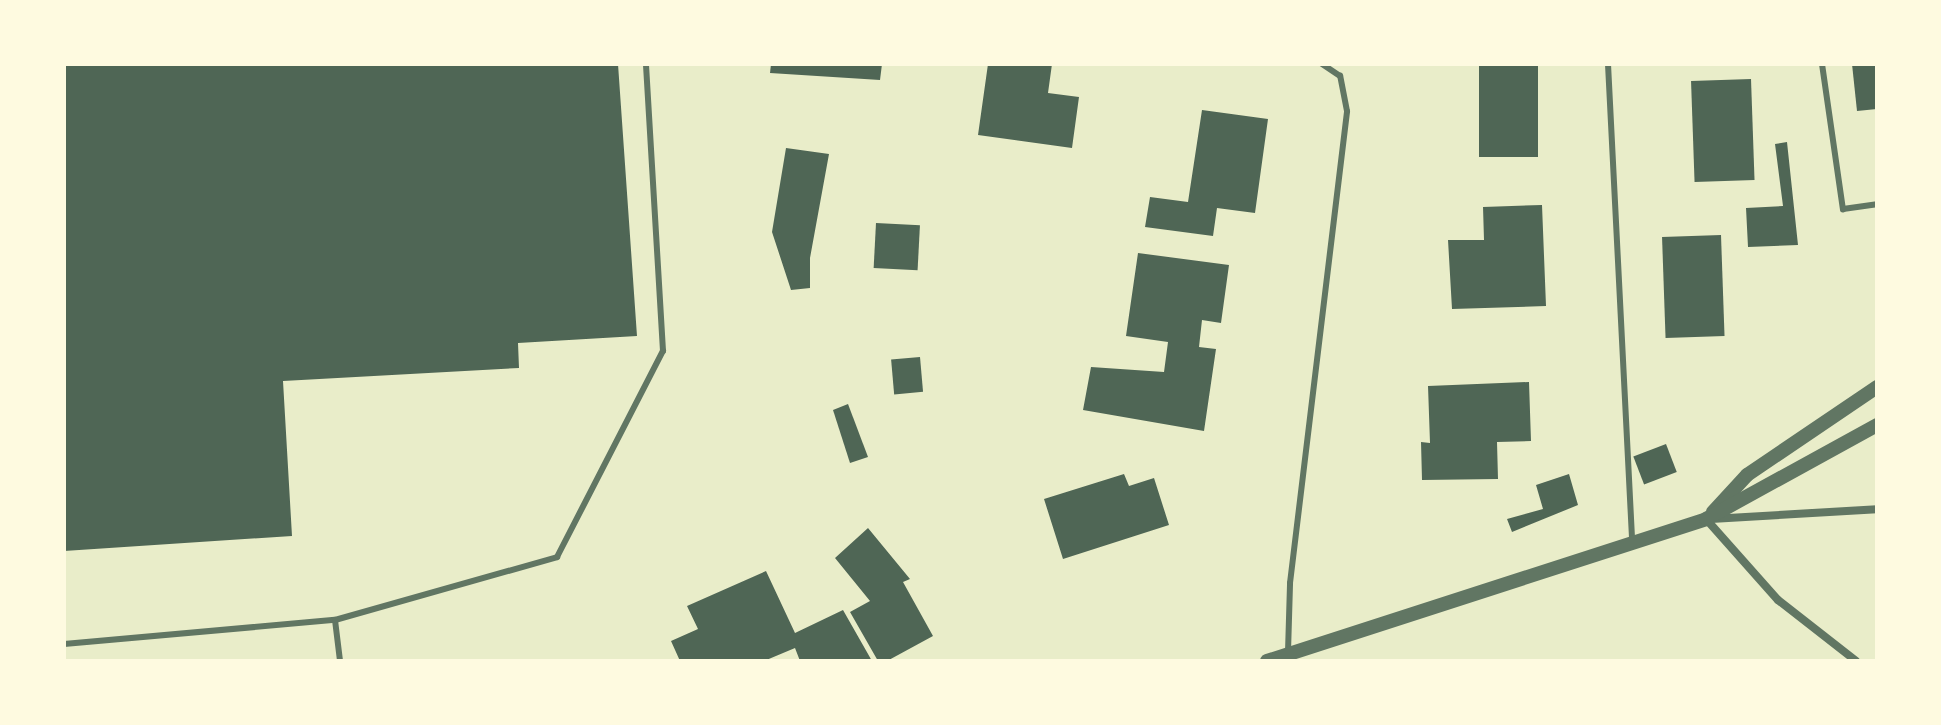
<!DOCTYPE html>
<style>
body{margin:0}
#map{position:relative;width:1941px;height:725px;overflow:hidden;background:#e9edc9;font-family:"IBM Plex Sans",sans-serif}
div>[style]{position:absolute}
[style*='--x']{left:calc(var(--x)*1px);top:calc(var(--y)*1px);width:calc(var(--w)*1px);rotate:calc(var(--a)*1deg)}
.building>*{inset:0;background:#4f6655;transform-origin:0 0}
.service>*{height:6px;margin:-3px;padding:0 3px;transform-origin:3px;border-radius:3px;background:#617663}
.minor>*{height:8px;margin:-4px;padding:0 4px;transform-origin:4px;border-radius:4px;background:#617663}
.tertiary>*{height:14px;margin:-7px;padding:0 7px;transform-origin:7px;border-radius:7px;background:#617663}
span{translate:-50% -50%;white-space:nowrap;text-align:center;line-height:1.15;-webkit-text-stroke:8px #fefae0;paint-order:stroke}
.frame{position:absolute;inset:0;border:66px solid #fefae0;pointer-events:none}
</style>
<div id="map">
<div class="building">
<i style="clip-path:polygon(64px 64px,618px 64px,637px 336px,518px 343px,519px 368px,283px 381px,292px 536px,64px 551px)"></i>
<i style="clip-path:polygon(771px 64px,882px 64px,880px 80px,770px 73px)"></i>
<i style="clip-path:polygon(988px 64px,1052px 64px,1048px 93px,1079px 97px,1072px 148px,978px 135px)"></i>
<i style="left:1479px;top:64px;width:59px;height:93px"></i>
<i style="clip-path:polygon(1852px 64px,1877px 64px,1877px 109px,1857px 111px)"></i>
<i style="left:1751px;top:79px;width:101px;height:60px;rotate:88deg"></i>
<i style="clip-path:polygon(1202px 110px,1268px 119px,1255px 213px,1217px 208px,1213px 236px,1145px 227px,1150px 197px,1188px 202px)"></i>
<i style="clip-path:polygon(1787px 142px,1798px 245px,1748px 247px,1746px 208px,1783px 206px,1775px 144px)"></i>
<i style="clip-path:polygon(786px 148px,829px 154px,810px 258px,810px 288px,791px 290px,772px 232px)"></i>
<i style="clip-path:polygon(1542px 205px,1546px 306px,1452px 309px,1448px 240px,1484px 240px,1483px 207px)"></i>
<i style="left:876px;top:223px;width:44px;height:45px;rotate:3deg"></i>
<i style="left:1721px;top:235px;width:101px;height:59px;rotate:88deg"></i>
<i style="clip-path:polygon(1138px 253px,1229px 265px,1221px 323px,1202px 320px,1199px 347px,1216px 349px,1204px 431px,1083px 410px,1091px 367px,1164px 372px,1168px 342px,1126px 336px)"></i>
<i style="left:920px;top:357px;width:35px;height:29px;rotate:85deg"></i>
<i style="clip-path:polygon(1529px 382px,1531px 441px,1497px 442px,1498px 479px,1422px 480px,1421px 442px,1430px 443px,1428px 386px)"></i>
<i style="clip-path:polygon(848px 404px,868px 457px,850px 463px,833px 410px)"></i>
<i style="left:1666px;top:444px;width:30px;height:35px;rotate:69deg"></i>
<i style="clip-path:polygon(1124px 474px,1129px 486px,1154px 478px,1169px 525px,1063px 559px,1044px 499px)"></i>
<i style="clip-path:polygon(1569px 474px,1578px 505px,1512px 532px,1507px 519px,1543px 509px,1536px 485px)"></i>
<i style="clip-path:polygon(868px 528px,910px 579px,903px 582px,933px 636px,887px 661px,878px 661px,850px 612px,870px 601px,835px 558px)"></i>
<i style="clip-path:polygon(766px 571px,795px 633px,843px 610px,872px 661px,800px 661px,795px 648px,764px 661px,680px 661px,671px 641px,698px 629px,687px 606px)"></i>
</div>
<div class="service">
<i style="--x:1608;--y:64;--w:480;--a:87.1"></i>
<i style="--x:1822;--y:64;--w:147;--a:81.8"></i>
<i style="--x:1843;--y:209;--w:34;--a:-8"></i>
<i style="--x:335;--y:620;--w:41;--a:83"></i>
<i style="--x:64;--y:644;--w:272;--a:-5.1"></i>
<i style="--x:335;--y:620;--w:231;--a:-15.8"></i>
<i style="--x:557;--y:557;--w:232;--a:-62.8"></i>
<i style="--x:663;--y:351;--w:288;--a:-93.4"></i>
<i style="--x:1288;--y:652;--w:69;--a:-88.3"></i>
<i style="--x:1290;--y:583;--w:475;--a:-83.1"></i>
<i style="--x:1347;--y:111;--w:36;--a:-101"></i>
<i style="--x:1340;--y:76;--w:22;--a:-146"></i>
</div>
<div class="minor">
<i style="--x:1706;--y:519;--w:108;--a:48.4"></i>
<i style="--x:1778;--y:600;--w:99;--a:38"></i>
<i style="--x:1711;--y:519;--w:166;--a:-3.4"></i>
</div>
<div class="tertiary">
<i style="--x:1713;--y:512;--w:50;--a:-47.4"></i>
<i style="--x:1747;--y:475;--w:157;--a:-34.1"></i>
<i style="--x:1267;--y:661;--w:461;--a:-17.9"></i>
<i style="--x:1706;--y:519;--w:195;--a:-28.8"></i>
</div>
<div class="frame"></div>
</div>
